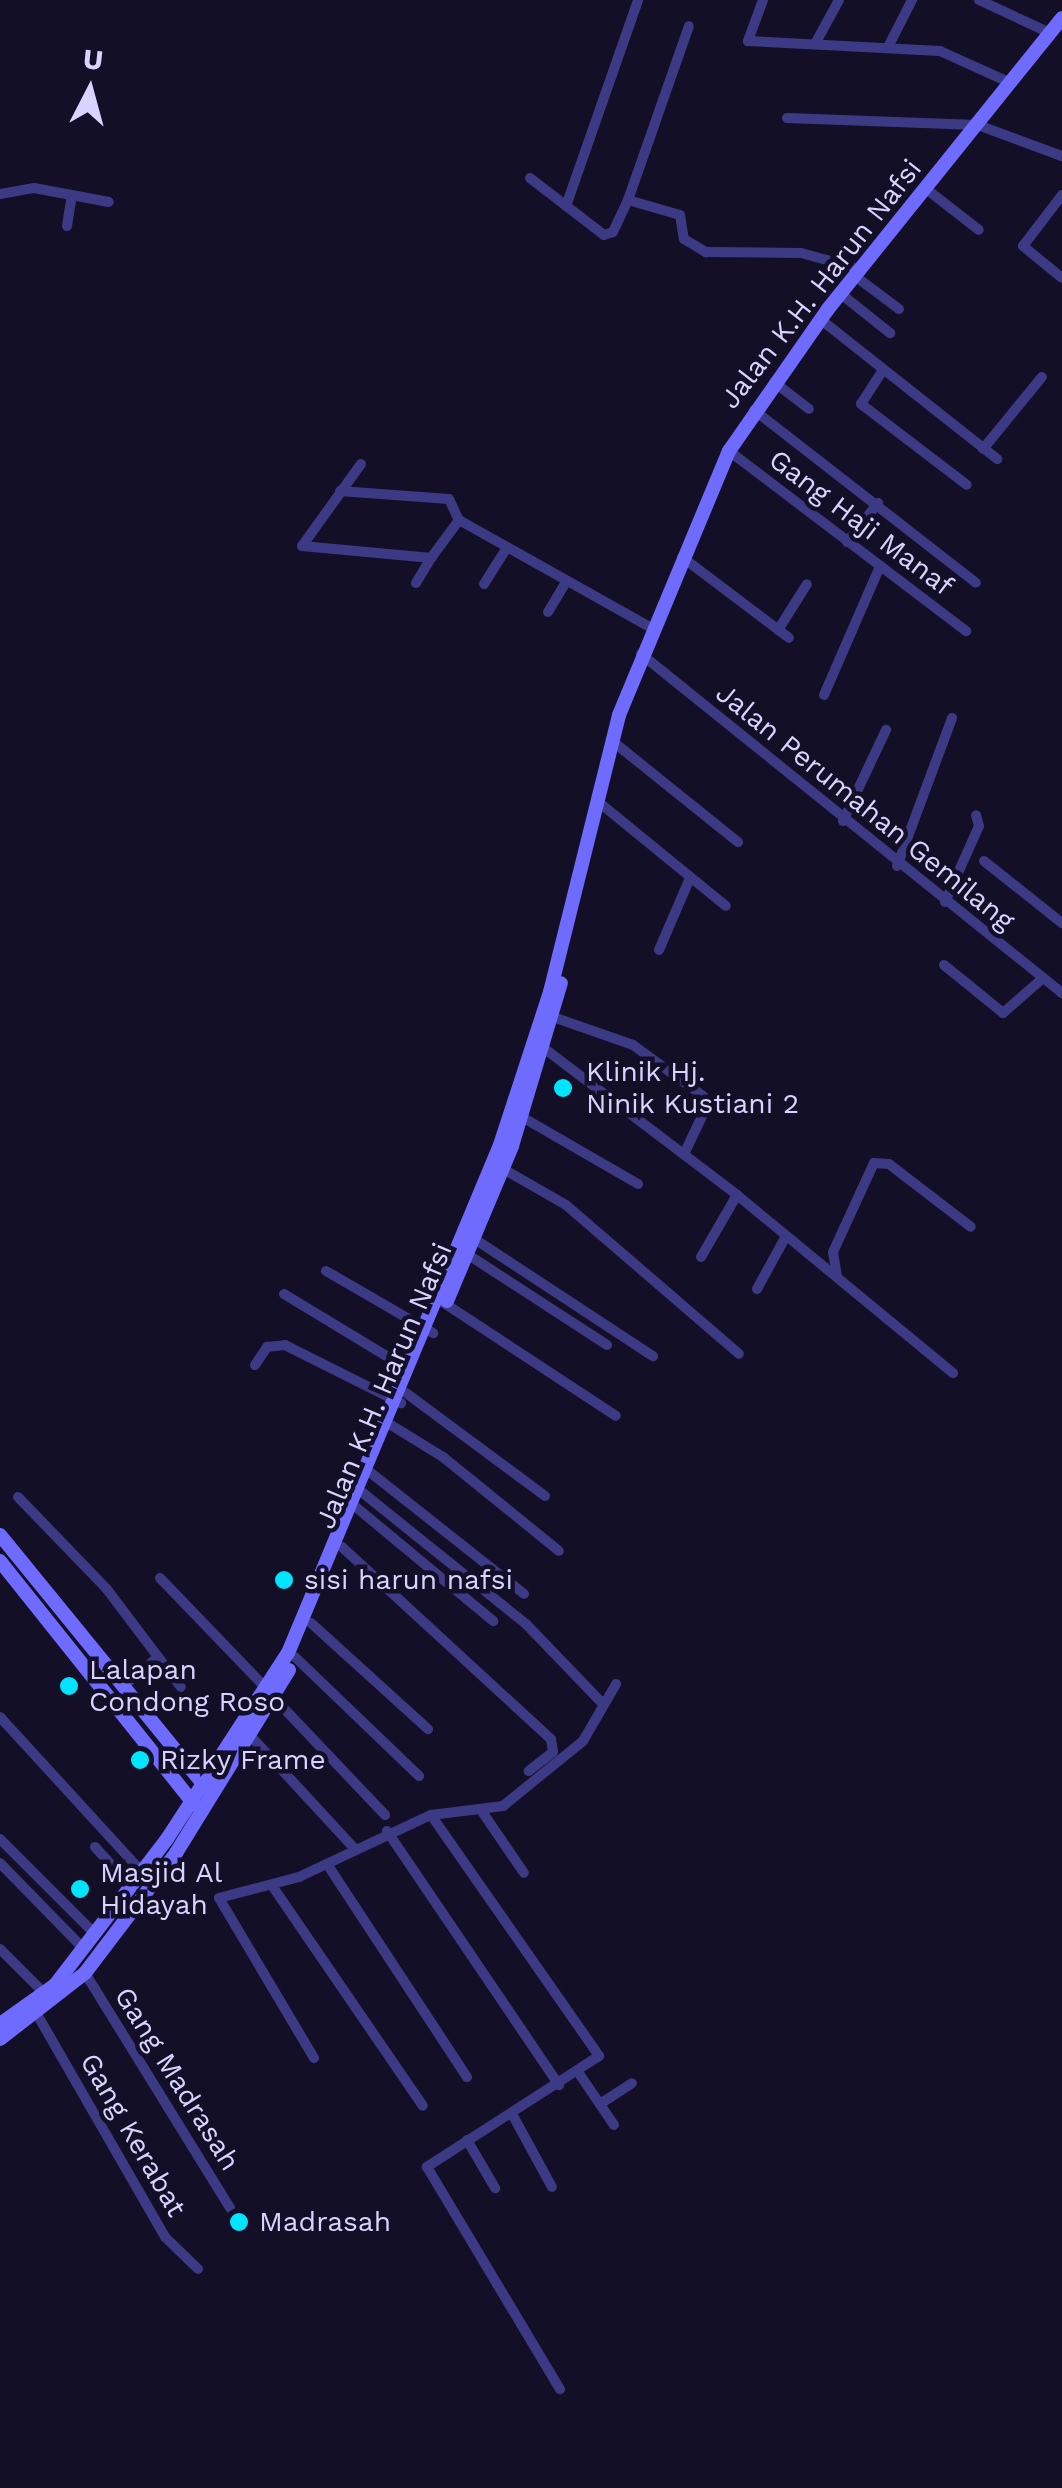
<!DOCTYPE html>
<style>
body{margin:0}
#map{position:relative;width:1062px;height:2488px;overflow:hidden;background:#130f26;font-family:"Work Sans",sans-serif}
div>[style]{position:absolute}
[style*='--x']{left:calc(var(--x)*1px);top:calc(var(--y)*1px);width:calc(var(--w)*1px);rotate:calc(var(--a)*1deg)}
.street>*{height:10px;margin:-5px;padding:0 5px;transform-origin:5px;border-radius:5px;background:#3d3a85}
.secondary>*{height:14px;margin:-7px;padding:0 7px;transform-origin:7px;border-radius:7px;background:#6f6bff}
.dots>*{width:28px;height:28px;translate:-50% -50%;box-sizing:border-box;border:5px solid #130f26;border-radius:50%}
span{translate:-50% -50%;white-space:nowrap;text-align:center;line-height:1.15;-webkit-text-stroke:9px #130f26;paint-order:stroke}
.street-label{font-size:28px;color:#d9d4ff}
.poi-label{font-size:28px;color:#d9d4ff}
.left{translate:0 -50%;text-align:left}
.north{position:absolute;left:40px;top:40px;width:100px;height:100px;-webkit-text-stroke:8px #130f26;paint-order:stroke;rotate:6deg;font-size:28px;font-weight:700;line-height:40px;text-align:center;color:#d9d4ff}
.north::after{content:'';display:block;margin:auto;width:35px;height:45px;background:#d9d4ff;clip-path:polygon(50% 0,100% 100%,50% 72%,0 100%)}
</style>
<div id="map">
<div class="street">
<i style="--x:763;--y:0;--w:44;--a:110.1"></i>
<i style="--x:748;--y:41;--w:192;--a:3"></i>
<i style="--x:940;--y:51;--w:78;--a:24.3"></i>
<i style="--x:979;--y:0;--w:78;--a:24.9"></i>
<i style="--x:815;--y:44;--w:50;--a:-61.4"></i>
<i style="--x:888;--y:47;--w:53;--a:-62.9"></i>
<i style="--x:787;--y:118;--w:191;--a:2.1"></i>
<i style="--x:978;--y:125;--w:90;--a:20.3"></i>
<i style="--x:530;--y:178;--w:93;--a:37.6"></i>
<i style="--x:604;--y:235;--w:9;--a:-18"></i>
<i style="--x:613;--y:232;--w:35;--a:-65"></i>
<i style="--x:628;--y:200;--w:54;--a:16.1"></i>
<i style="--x:680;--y:215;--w:24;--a:81"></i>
<i style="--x:684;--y:239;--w:26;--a:31"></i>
<i style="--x:706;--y:252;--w:95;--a:0.6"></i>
<i style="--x:801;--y:253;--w:61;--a:15.2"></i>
<i style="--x:925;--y:188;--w:68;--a:37.9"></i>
<i style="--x:0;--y:194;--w:35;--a:-10"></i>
<i style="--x:34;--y:188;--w:76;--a:10.6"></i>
<i style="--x:1062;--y:195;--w:64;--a:127.4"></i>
<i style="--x:1023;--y:246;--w:50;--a:39.4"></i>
<i style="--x:628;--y:200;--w:184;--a:-70.7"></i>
<i style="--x:566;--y:206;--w:218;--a:-70.7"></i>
<i style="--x:67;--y:226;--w:31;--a:-81"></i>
<i style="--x:855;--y:276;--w:55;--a:36.9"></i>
<i style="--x:841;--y:294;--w:63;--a:38.5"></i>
<i style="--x:820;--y:319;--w:226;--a:38.3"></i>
<i style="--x:883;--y:370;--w:40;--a:122.9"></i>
<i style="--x:861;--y:404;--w:133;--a:37.4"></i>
<i style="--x:774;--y:382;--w:44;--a:37.6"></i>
<i style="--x:754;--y:410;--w:281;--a:37.9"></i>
<i style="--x:983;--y:449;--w:93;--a:-50.7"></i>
<i style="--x:729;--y:451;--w:298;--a:37.2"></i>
<i style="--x:361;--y:464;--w:101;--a:125.7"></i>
<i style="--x:302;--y:546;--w:130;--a:5.3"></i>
<i style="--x:431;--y:558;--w:47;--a:-53.6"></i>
<i style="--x:459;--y:520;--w:219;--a:29.3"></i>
<i style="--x:340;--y:491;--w:109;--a:4.2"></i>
<i style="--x:449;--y:499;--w:23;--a:65"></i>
<i style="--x:847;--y:542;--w:50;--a:-51.5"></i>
<i style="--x:682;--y:557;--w:134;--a:37.1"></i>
<i style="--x:416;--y:583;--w:29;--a:-59"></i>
<i style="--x:484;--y:584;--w:41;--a:-57.8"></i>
<i style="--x:548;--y:612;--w:35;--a:-59"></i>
<i style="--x:778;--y:630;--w:54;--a:-57.8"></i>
<i style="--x:641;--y:654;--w:541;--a:38.84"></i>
<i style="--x:824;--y:695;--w:141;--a:-66.5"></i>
<i style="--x:611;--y:740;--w:163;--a:38.8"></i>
<i style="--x:601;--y:804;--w:161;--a:39.2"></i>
<i style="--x:843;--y:821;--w:101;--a:-64.7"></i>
<i style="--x:984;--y:861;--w:100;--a:38.5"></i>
<i style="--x:897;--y:866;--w:158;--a:-69.6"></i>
<i style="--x:945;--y:902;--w:83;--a:-65.9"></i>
<i style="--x:979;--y:826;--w:11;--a:-105"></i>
<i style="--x:659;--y:950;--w:78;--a:-66.7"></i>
<i style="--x:944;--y:965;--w:76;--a:39.1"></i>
<i style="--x:1003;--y:1013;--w:52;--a:-41.1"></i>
<i style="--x:553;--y:1017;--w:85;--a:19.3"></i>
<i style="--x:633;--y:1045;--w:87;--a:36.1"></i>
<i style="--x:703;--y:1096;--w:14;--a:82"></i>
<i style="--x:705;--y:1110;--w:49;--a:115.5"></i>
<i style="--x:545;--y:1049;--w:241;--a:37.2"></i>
<i style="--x:737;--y:1195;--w:280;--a:39.5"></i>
<i style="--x:522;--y:1117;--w:134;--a:30"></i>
<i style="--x:498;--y:1166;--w:78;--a:29.8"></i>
<i style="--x:566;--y:1205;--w:228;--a:40.7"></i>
<i style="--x:470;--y:1236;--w:219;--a:33.3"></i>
<i style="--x:467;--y:1254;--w:167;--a:33"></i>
<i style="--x:701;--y:1257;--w:72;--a:-59.9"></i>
<i style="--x:326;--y:1271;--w:124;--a:30.1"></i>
<i style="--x:837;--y:1277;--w:25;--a:-99"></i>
<i style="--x:833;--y:1252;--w:98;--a:-65.3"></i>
<i style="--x:874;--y:1163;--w:15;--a:4"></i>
<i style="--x:889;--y:1164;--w:103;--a:37.5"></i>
<i style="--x:757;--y:1289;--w:60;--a:-61.3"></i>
<i style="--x:284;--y:1294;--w:145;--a:31.2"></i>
<i style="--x:441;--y:1301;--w:209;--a:33.3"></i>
<i style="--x:255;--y:1365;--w:22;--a:-56"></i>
<i style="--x:267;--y:1347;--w:18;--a:-6"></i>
<i style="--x:285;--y:1345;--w:130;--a:26.6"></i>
<i style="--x:406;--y:1393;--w:173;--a:36.5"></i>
<i style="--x:391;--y:1425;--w:61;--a:31.6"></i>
<i style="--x:443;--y:1457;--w:149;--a:39"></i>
<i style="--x:371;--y:1473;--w:195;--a:38.3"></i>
<i style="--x:363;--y:1493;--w:209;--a:38.8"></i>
<i style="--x:526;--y:1624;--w:110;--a:46.1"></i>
<i style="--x:18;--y:1497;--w:127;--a:46"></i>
<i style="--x:106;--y:1588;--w:124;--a:52.9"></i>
<i style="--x:351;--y:1503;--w:185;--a:39.7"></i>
<i style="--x:342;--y:1547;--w:284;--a:42.6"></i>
<i style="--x:551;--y:1739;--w:13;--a:81"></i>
<i style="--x:553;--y:1752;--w:31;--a:142"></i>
<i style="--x:160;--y:1578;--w:154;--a:46.1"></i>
<i style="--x:311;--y:1623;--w:158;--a:42.2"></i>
<i style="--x:295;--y:1657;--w:172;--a:43.8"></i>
<i style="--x:126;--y:1684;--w:42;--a:-40.2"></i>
<i style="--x:275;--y:1699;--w:160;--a:46.5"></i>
<i style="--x:0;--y:1717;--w:210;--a:47.5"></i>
<i style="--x:246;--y:1731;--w:158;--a:47.3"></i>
<i style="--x:481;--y:1810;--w:76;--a:55.7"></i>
<i style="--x:431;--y:1815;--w:294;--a:55.1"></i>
<i style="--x:599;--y:2056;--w:205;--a:147.2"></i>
<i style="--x:427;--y:2167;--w:259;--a:59.1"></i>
<i style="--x:387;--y:1831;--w:307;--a:55.9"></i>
<i style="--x:0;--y:1839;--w:133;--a:45"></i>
<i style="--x:95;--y:1847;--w:52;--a:47.4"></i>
<i style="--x:0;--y:1863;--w:117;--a:45.7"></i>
<i style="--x:327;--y:1864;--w:255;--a:56.7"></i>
<i style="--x:273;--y:1887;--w:265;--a:55.6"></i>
<i style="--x:0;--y:1949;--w:64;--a:45"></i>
<i style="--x:85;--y:1973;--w:276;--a:58.3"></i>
<i style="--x:38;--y:2016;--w:255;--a:60.1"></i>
<i style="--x:165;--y:2237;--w:46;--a:44.1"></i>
<i style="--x:314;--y:2058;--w:186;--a:-120.7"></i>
<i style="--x:219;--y:1898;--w:83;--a:-14.7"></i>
<i style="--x:299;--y:1877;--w:146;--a:-25.2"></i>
<i style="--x:431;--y:1815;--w:73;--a:-7.1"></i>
<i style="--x:503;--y:1806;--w:103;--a:-39.1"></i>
<i style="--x:583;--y:1741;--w:66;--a:-59.9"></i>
<i style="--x:578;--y:2072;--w:64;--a:55.8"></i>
<i style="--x:600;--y:2104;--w:38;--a:-33"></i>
<i style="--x:512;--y:2114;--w:83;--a:61.3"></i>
<i style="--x:467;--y:2140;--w:56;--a:59.7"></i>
</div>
<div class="secondary">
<i style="--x:447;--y:1301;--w:168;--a:-67.2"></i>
<i style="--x:512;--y:1146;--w:170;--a:-73.3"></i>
<i style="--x:0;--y:1535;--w:324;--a:50.8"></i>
<i style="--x:0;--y:1561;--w:311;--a:51.4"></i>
<i style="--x:0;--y:2024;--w:67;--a:-35.3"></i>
<i style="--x:55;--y:1985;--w:184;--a:-52.5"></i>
<i style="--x:167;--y:1839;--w:222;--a:-57"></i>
<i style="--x:288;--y:1653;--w:550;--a:-67.35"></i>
<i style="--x:500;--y:1145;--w:161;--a:-71.9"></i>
<i style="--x:550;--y:992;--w:285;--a:-76"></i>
<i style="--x:619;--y:715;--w:286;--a:-67.4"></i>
<i style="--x:729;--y:451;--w:173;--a:-55.1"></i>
<i style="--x:828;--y:309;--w:373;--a:-51.2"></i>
<i style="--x:0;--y:2039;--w:108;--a:-37.8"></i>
<i style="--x:85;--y:1973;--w:151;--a:-52.8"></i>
<i style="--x:176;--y:1853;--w:215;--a:-58.3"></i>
</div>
<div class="dots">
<i style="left:563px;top:1088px;background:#00e5ff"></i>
<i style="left:284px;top:1580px;background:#00e5ff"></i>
<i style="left:69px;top:1686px;background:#00e5ff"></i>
<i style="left:140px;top:1760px;background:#00e5ff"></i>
<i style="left:80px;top:1889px;background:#00e5ff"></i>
<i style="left:239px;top:2222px;background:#00e5ff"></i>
</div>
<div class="street-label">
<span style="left:821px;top:284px;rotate:-52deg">Jalan K.H. Harun Nafsi</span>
<span style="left:861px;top:523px;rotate:37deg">Gang Haji Manaf</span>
<span style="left:865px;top:807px;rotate:39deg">Jalan Perumahan Gemilang</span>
<span style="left:384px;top:1386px;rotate:-67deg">Jalan K.H. Harun Nafsi</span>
<span style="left:177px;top:2079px;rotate:58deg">Gang Madrasah</span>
<span style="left:133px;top:2135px;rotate:60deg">Gang Kerabat</span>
</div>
<div class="poi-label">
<span class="left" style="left:586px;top:1088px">Klinik Hj.<br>Ninik Kustiani 2</span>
<span class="left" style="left:304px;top:1580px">sisi harun nafsi</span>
<span class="left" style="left:89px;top:1686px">Lalapan<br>Condong Roso</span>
<span class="left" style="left:160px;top:1760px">Rizky Frame</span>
<span class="left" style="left:100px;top:1889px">Masjid Al<br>Hidayah</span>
<span class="left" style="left:259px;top:2222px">Madrasah</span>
</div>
<div class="north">U</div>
</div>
